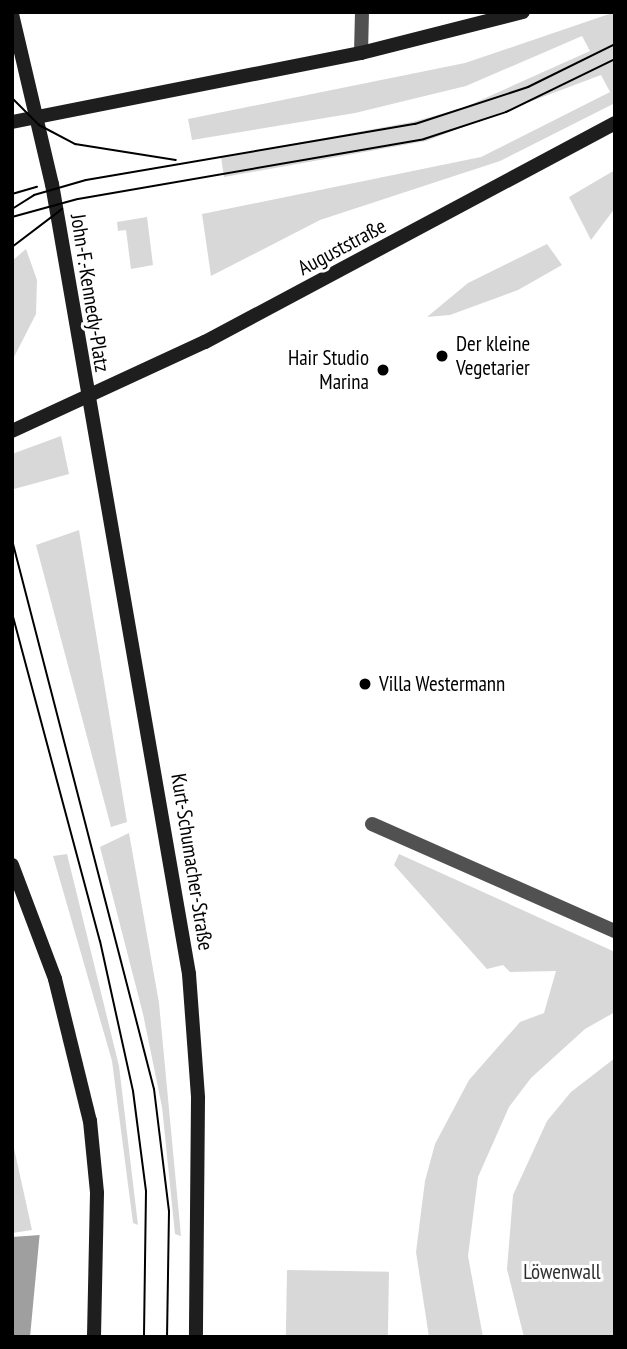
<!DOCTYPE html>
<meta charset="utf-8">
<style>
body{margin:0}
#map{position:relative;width:627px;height:1349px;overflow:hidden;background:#fff;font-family:"PT Sans Narrow",sans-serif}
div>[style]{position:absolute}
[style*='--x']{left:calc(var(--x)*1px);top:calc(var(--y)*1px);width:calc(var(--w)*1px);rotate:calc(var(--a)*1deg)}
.green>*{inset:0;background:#d8d8d8;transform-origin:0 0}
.water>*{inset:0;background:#9f9f9f}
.pier>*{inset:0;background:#fff}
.minor>*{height:14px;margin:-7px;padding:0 7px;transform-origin:7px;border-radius:7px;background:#515151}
.secondary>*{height:14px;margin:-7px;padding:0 7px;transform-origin:7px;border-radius:7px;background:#1e1e1e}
.tram>*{height:2px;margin:-1px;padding:0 1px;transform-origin:1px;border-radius:1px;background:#000}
.dots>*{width:19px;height:19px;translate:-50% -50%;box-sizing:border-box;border:4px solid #fff;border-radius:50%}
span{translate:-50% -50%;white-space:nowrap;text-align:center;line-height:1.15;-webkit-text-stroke:6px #fff;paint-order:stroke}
.street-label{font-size:21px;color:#000}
.poi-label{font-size:21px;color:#000}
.left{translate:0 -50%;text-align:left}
.right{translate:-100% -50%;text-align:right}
.park-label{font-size:21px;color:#2f2f2f}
.frame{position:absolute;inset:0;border:14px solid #000;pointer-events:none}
</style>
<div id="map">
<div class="green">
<i style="clip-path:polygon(615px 12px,615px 103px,500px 161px,320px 220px,211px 276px,202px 214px,481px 157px,610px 92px,601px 75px,426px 141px,224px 177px,221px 157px,412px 122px,463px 108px,590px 51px,582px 36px,466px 86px,355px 113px,192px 140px,188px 119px,465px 63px)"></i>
<i style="clip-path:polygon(615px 170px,615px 208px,591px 240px,569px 197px)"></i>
<i style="clip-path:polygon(147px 217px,153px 265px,131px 269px,126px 230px,118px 231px,117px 222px)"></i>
<i style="clip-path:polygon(547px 244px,562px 265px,518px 290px,450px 315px,427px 317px,468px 283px)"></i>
<i style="clip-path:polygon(26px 249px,37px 280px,36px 314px,12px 361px,12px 261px)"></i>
<i style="clip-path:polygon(61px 436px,69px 474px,14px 489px,12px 454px)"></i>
<i style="clip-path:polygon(79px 530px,127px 822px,111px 827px,36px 545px)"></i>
<i style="clip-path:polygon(129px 833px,159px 1003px,181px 1236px,175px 1234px,162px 1107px,143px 1014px,100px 847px)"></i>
<i style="clip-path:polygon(67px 854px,119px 1066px,138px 1225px,133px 1223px,112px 1061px,53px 856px)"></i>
<i style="clip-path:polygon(399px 854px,615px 952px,615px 1012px,585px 1029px,531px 1078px,509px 1107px,478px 1177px,468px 1256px,483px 1337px,429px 1337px,416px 1252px,425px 1181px,435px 1144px,469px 1080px,520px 1022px,544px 1013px,556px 971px,510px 972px,503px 965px,487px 969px,394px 865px)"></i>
<i style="clip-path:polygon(615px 1058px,615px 1337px,524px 1337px,507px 1269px,513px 1195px,547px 1121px,571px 1092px)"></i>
<i style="clip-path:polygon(12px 1139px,32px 1230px,12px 1233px)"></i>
<i style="left:287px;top:1270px;width:102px;height:67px;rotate:1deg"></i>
</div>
<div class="water">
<i style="clip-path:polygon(40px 1235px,260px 1337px,12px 1337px,12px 1237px)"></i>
</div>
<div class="pier">
<i style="clip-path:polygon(40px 1231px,261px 1334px,263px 1337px,30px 1337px)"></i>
</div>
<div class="minor">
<i style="--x:361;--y:53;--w:41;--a:-88.6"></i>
<i style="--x:372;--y:824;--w:266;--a:23.8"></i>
</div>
<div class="secondary">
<i style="--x:12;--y:14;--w:175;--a:76.8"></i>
<i style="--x:52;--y:184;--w:802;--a:80.16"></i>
<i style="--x:189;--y:974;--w:124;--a:85.8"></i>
<i style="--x:198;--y:1098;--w:239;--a:90.5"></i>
<i style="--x:12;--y:122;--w:356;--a:-11.2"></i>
<i style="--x:361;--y:53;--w:167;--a:-14.2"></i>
<i style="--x:12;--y:431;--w:213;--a:-24.8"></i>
<i style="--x:205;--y:342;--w:465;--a:-28.1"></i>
<i style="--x:12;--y:865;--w:122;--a:69.3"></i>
<i style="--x:55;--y:979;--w:146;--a:76.2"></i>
<i style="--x:90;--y:1121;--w:72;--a:84.4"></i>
<i style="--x:97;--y:1193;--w:144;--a:91.2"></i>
</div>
<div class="tram">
<i style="--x:12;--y:98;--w:38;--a:45"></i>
<i style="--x:39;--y:125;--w:41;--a:27.8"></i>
<i style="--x:75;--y:144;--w:102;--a:9"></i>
<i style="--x:12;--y:194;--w:26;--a:-16"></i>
<i style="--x:12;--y:209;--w:26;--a:-32"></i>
<i style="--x:34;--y:195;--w:54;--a:-16.1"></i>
<i style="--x:86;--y:180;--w:334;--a:-9.7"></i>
<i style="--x:415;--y:124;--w:119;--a:-18.1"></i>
<i style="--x:528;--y:87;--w:97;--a:-26.3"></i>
<i style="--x:12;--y:217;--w:68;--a:-15.3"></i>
<i style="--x:78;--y:199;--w:351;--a:-9.8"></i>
<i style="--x:424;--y:139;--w:86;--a:-18.2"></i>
<i style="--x:506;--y:112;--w:121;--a:-25.9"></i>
<i style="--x:12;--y:247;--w:63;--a:-37.2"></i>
<i style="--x:12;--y:540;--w:567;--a:75.5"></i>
<i style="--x:154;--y:1089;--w:123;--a:83"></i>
<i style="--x:169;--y:1211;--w:126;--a:90.9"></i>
<i style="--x:12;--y:613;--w:340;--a:75"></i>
<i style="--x:100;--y:941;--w:154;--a:77.6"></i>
<i style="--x:133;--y:1091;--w:101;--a:82.6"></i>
<i style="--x:146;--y:1191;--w:146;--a:90.8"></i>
</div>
<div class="dots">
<i style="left:442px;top:356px;background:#000"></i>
<i style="left:383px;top:370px;background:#000"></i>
<i style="left:365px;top:684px;background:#000"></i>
</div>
<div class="street-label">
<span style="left:342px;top:247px;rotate:-28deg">Auguststraße</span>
<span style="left:90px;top:293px;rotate:81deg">John-F.-Kennedy-Platz</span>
<span style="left:192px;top:862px;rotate:81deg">Kurt-Schumacher-Straße</span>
</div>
<div class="poi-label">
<span class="left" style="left:456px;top:356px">Der kleine<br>Vegetarier</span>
<span class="right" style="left:369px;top:370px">Hair Studio<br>Marina</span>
<span class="left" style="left:379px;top:684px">Villa Westermann</span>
</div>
<div class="park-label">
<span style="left:562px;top:1272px">Löwenwall</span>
</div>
<div class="frame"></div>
</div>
